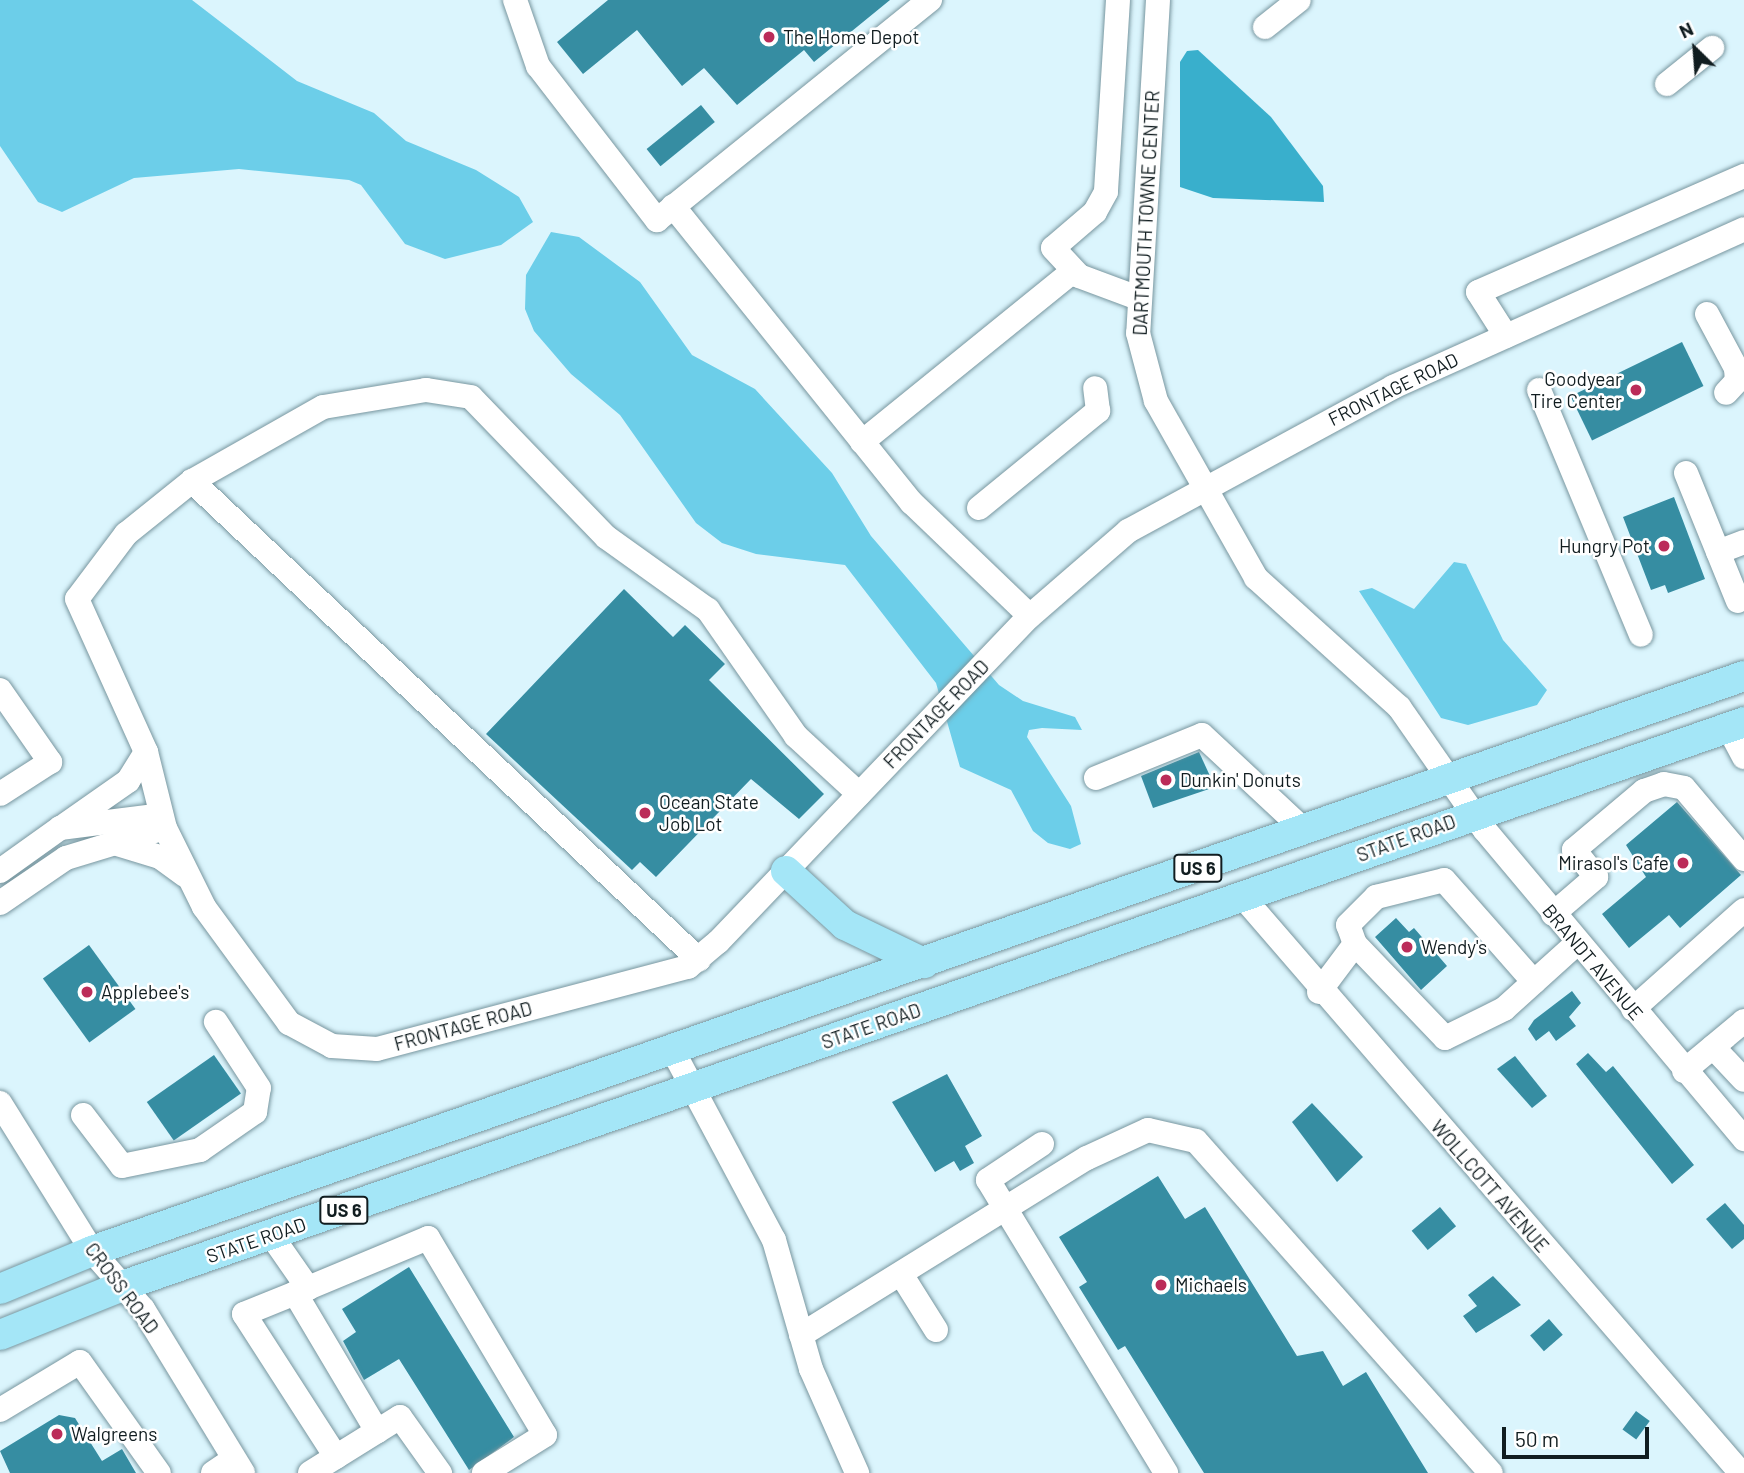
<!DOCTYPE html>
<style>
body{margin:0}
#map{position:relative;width:1744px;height:1473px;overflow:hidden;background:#dbf5fd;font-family:Barlow,sans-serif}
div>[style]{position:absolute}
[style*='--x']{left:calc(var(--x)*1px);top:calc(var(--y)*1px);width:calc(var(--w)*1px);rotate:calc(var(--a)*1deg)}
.green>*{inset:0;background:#6ccee9}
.water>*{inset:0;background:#39afcc}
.building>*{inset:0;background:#368da2;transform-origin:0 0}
.roads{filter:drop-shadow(0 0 2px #78969f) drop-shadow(0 0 2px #78969f)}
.minor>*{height:24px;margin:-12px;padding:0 12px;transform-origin:12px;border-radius:12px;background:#fff}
.major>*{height:30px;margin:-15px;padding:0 15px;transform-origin:15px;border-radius:15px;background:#a4e6f7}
.dots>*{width:19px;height:19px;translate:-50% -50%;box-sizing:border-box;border:4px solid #fff;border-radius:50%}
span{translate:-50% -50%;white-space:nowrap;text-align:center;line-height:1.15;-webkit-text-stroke:5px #fff;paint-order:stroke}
.shield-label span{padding:2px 5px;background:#fff;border:2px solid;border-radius:5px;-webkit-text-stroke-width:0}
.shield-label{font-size:18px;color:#111d20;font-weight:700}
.poi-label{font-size:19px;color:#111d20}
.left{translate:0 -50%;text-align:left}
.right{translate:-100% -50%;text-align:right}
.street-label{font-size:19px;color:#111d20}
.north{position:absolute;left:1660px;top:14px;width:70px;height:70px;-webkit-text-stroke:5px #fff;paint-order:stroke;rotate:335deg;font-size:19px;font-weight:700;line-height:28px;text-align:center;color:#111d20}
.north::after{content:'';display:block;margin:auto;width:24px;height:32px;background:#111d20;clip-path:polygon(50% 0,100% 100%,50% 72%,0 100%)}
.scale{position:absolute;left:1502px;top:1427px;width:147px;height:32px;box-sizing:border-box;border:4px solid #111d20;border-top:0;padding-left:9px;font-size:21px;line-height:24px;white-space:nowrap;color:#111d20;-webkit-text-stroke:5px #fff;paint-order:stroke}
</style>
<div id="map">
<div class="green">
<i style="clip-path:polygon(0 0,192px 0,297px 81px,374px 113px,406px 141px,476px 170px,519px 197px,533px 222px,501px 245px,445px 259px,405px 244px,361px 185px,349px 180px,239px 169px,134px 178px,62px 212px,38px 202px,0 146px)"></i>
<i style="clip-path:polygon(551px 232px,579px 237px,640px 282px,692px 355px,755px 389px,832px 473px,871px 536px,999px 685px,1023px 701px,1075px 717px,1082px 730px,1042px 728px,1029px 730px,1027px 737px,1071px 806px,1081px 844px,1070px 849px,1048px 843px,1033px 831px,1011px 790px,960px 767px,936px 683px,845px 565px,756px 554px,722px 543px,696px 523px,620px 415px,571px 374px,534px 331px,525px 309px,526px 275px)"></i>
<i style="clip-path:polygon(1454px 562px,1466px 564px,1503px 640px,1547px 690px,1537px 705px,1468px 725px,1441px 718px,1359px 591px,1372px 588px,1414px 609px)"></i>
</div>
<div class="water">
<i style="clip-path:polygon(1198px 50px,1271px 117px,1323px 186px,1324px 202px,1213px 198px,1180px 187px,1180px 62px,1187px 51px)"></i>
</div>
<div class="building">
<i style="clip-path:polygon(608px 0,890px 0,814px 62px,804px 50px,737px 105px,704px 68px,682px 86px,637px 30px,583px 74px,557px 42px)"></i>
<i style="left:701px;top:105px;width:22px;height:70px;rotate:51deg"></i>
<i style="left:1682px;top:342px;width:49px;height:124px;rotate:64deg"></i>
<i style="clip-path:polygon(1674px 497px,1705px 579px,1668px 593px,1665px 585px,1651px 590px,1623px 517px)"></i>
<i style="clip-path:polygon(624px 589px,673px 637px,685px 625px,725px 664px,709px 680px,824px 794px,799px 819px,751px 779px,656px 877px,640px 862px,632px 870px,486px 734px)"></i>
<i style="clip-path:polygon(1199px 752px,1215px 787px,1153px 808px,1141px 776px)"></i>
<i style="clip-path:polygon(1677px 802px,1741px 875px,1680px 928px,1669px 915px,1629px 948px,1602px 914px,1646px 877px,1626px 845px)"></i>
<i style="clip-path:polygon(1396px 918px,1409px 932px,1414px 928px,1447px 966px,1421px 990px,1375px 937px)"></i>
<i style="left:89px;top:945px;width:79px;height:57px;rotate:54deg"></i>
<i style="clip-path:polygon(1572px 991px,1581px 1003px,1569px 1017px,1576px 1026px,1556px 1041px,1549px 1031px,1536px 1041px,1528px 1029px,1534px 1020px)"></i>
<i style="clip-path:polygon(1588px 1053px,1606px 1072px,1613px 1066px,1694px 1165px,1672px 1184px,1576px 1064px)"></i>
<i style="left:214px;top:1055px;width:47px;height:82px;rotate:55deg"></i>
<i style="clip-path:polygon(1515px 1056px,1547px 1096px,1532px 1108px,1497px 1069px)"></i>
<i style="clip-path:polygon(947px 1074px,982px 1136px,965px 1146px,974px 1163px,960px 1171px,954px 1161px,935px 1172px,892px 1102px)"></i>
<i style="clip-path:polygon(1312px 1103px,1363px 1157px,1337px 1182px,1292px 1122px)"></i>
<i style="clip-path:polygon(1158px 1176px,1185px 1219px,1205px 1207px,1297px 1356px,1323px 1351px,1343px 1386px,1366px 1372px,1428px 1473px,1204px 1473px,1125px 1346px,1118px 1350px,1079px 1287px,1087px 1282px,1059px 1237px)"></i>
<i style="clip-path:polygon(1725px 1203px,1744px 1225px,1744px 1239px,1732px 1249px,1706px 1219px)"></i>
<i style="left:1440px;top:1207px;width:25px;height:37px;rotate:50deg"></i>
<i style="clip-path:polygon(409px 1267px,514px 1437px,469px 1470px,399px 1359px,364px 1380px,343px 1341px,356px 1332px,342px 1309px)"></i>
<i style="clip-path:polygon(1493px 1276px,1521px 1305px,1476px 1333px,1463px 1316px,1477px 1306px,1468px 1295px)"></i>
<i style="left:1549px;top:1319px;width:21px;height:25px;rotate:49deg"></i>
<i style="left:1636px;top:1411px;width:17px;height:23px;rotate:36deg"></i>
<i style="clip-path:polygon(59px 1415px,75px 1418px,102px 1461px,122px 1449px,136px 1473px,10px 1473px,0 1451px)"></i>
</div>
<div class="roads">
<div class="minor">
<i style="--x:515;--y:0;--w:70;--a:70.8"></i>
<i style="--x:538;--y:66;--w:195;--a:52.3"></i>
<i style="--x:657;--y:220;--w:351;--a:-38.9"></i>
<i style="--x:1118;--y:0;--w:192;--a:93.6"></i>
<i style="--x:1106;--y:192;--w:23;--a:119"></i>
<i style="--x:1095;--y:212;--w:55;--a:139.4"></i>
<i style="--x:1053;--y:248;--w:38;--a:47"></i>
<i style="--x:1079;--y:276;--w:63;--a:20.4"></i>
<i style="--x:1158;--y:0;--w:334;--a:93.4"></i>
<i style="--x:1138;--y:333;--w:70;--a:75.2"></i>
<i style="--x:1156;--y:401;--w:203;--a:60.5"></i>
<i style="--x:1256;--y:578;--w:193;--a:42.1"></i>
<i style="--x:1399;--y:707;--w:149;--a:55.1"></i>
<i style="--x:1484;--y:829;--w:405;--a:50"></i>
<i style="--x:1265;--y:27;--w:43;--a:-38.5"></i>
<i style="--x:1667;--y:84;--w:58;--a:-38.7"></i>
<i style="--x:673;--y:206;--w:381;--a:51.2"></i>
<i style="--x:912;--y:503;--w:163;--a:43.8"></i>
<i style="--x:1707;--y:314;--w:61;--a:61.8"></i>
<i style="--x:1736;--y:368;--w:13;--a:86"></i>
<i style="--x:1737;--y:381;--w:16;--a:133"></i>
<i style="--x:1506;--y:336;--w:52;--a:-122.5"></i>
<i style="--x:1478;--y:292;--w:290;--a:-23.6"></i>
<i style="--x:1539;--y:390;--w:265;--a:67.4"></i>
<i style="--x:862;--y:442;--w:272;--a:-39"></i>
<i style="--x:1686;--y:473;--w:138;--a:67.9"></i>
<i style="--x:192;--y:481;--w:697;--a:43.37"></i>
<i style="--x:979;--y:508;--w:154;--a:-39.2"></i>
<i style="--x:1098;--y:411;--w:23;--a:-97"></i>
<i style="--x:1718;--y:552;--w:28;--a:-21"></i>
<i style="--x:0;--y:690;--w:88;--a:55.2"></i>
<i style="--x:50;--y:762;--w:59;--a:147.4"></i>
<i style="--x:1728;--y:727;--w:34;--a:62"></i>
<i style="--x:1096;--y:778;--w:114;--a:-22.1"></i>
<i style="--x:1202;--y:735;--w:139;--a:43"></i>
<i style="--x:859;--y:794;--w:86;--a:-137.4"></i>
<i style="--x:796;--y:736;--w:154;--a:-124.9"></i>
<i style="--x:708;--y:610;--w:125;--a:-144.4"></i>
<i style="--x:606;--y:537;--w:194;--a:-134"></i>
<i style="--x:471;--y:397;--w:46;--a:-171.2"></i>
<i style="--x:426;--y:390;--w:104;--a:170.6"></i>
<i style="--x:323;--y:407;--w:150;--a:150.5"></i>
<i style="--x:192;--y:481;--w:85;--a:141.2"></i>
<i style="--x:126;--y:534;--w:81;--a:127"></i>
<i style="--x:77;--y:599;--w:168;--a:65.7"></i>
<i style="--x:146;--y:752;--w:78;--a:76"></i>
<i style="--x:165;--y:828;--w:88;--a:63.7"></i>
<i style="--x:204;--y:907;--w:144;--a:53.8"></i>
<i style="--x:289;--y:1023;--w:49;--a:28.1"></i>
<i style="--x:332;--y:1046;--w:45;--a:3.8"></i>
<i style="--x:377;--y:1049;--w:322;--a:-14.8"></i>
<i style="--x:688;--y:967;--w:39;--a:-40"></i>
<i style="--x:718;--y:942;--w:451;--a:-46.3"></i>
<i style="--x:1030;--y:616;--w:130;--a:-40.9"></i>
<i style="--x:1128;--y:531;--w:302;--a:-28.5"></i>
<i style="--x:1393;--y:387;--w:385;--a:-24.2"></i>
<i style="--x:65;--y:825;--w:77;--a:-34.9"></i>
<i style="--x:128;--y:781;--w:34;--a:-58"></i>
<i style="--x:114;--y:843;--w:48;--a:16.9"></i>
<i style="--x:160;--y:857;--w:31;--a:36"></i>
<i style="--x:0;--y:871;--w:74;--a:-35.6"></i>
<i style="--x:60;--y:828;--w:102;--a:-7.3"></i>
<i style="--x:1242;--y:896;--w:763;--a:49.15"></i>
<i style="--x:0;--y:903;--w:80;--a:-34.3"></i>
<i style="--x:66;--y:858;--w:103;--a:-16.9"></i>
<i style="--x:1553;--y:914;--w:57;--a:-40.7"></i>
<i style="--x:1596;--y:877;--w:35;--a:-129"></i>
<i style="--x:1574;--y:850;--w:92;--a:-40.1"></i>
<i style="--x:1644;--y:791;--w:21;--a:-19"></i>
<i style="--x:1664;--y:784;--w:20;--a:11"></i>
<i style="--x:1684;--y:788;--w:93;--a:49.8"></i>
<i style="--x:1355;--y:944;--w:20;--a:-110"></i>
<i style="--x:1348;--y:925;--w:40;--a:-45"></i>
<i style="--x:1376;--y:897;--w:70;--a:-14"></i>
<i style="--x:1444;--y:880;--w:136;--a:48.6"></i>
<i style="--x:1319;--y:992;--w:60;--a:-53.1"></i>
<i style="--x:1355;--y:944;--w:130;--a:46.2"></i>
<i style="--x:1445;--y:1038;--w:66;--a:-26.2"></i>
<i style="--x:1504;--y:1009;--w:98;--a:-42.1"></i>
<i style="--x:1633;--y:1009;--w:149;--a:-41.7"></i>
<i style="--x:1713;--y:1047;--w:45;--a:46.8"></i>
<i style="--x:673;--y:1051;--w:214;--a:61.9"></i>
<i style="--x:774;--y:1240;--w:134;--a:74"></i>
<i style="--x:811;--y:1369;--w:114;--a:66.1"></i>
<i style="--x:1684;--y:1071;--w:78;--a:-39.8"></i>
<i style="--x:0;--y:1103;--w:174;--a:58.1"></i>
<i style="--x:92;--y:1251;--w:77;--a:48.7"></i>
<i style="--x:143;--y:1309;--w:192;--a:58.6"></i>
<i style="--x:83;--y:1115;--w:64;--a:52.6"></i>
<i style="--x:122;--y:1166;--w:80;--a:-11.6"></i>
<i style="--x:200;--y:1150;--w:67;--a:-34.6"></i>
<i style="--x:255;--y:1112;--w:24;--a:-81"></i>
<i style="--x:259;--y:1088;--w:79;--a:-123.1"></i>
<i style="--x:1042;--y:1144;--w:65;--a:146.3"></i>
<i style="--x:988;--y:1180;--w:343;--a:58.7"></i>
<i style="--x:271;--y:1235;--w:65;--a:55.1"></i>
<i style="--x:308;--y:1288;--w:130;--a:-22.6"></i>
<i style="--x:428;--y:1238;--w:229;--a:59.3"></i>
<i style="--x:545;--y:1435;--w:72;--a:148.1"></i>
<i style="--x:901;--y:1274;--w:66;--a:58"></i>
<i style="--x:308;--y:1288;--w:69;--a:157.9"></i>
<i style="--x:244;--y:1314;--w:170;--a:57.2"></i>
<i style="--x:295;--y:1293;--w:161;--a:59.3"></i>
<i style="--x:801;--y:1335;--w:336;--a:-31.8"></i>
<i style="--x:1087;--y:1158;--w:67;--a:-24.7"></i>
<i style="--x:1148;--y:1130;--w:49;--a:12.9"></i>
<i style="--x:1196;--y:1141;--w:444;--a:48.4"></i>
<i style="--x:0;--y:1410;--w:93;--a:-31"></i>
<i style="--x:80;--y:1362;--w:136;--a:54.6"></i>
<i style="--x:213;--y:1473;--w:25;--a:-34"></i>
<i style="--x:310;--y:1473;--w:106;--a:-31.9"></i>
<i style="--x:400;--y:1417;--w:69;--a:54.5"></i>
</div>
<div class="major">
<i style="--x:786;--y:871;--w:80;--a:42.5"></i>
<i style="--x:845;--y:925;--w:88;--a:25.7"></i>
<i style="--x:0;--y:1289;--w:100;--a:-22.4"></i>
<i style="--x:92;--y:1251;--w:1749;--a:-19.19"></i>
<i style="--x:0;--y:1335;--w:135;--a:-21.8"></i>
<i style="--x:125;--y:1285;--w:1714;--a:-19.17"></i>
</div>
</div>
<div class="dots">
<i style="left:769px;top:37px;background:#bb2c59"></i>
<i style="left:1636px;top:390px;background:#bb2c59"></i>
<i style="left:1664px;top:546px;background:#bb2c59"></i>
<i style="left:1166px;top:780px;background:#bb2c59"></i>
<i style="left:645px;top:813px;background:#bb2c59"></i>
<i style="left:1683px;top:863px;background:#bb2c59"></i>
<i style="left:1407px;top:947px;background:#bb2c59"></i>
<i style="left:87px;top:992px;background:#bb2c59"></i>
<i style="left:1161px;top:1285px;background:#bb2c59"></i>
<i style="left:57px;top:1434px;background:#bb2c59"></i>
</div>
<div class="shield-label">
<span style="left:1198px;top:868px">US 6</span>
<span style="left:344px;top:1210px">US 6</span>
</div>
<div class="poi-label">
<span class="left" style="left:783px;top:37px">The Home Depot</span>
<span class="right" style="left:1622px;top:390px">Goodyear<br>Tire Center</span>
<span class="right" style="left:1650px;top:546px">Hungry Pot</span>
<span class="left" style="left:1180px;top:780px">Dunkin' Donuts</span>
<span class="left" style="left:659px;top:813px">Ocean State<br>Job Lot</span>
<span class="right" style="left:1669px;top:863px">Mirasol's Cafe</span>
<span class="left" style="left:1421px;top:947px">Wendy's</span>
<span class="left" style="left:101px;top:992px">Applebee's</span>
<span class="left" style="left:1175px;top:1285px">Michaels</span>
<span class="left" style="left:71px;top:1434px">Walgreens</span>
</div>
<div class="street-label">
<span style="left:1146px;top:213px;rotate:-87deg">DARTMOUTH TOWNE CENTER</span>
<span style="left:1393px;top:389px;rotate:-26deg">FRONTAGE ROAD</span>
<span style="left:936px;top:714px;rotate:-46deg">FRONTAGE ROAD</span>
<span style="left:1406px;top:838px;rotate:-20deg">STATE ROAD</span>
<span style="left:1593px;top:962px;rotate:50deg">BRANDT AVENUE</span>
<span style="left:463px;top:1026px;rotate:-15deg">FRONTAGE ROAD</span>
<span style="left:871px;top:1026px;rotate:-19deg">STATE ROAD</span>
<span style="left:1490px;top:1186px;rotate:49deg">WOLLCOTT AVENUE</span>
<span style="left:256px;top:1240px;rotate:-19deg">STATE ROAD</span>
<span style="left:122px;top:1288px;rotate:53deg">CROSS ROAD</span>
</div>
<div class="north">N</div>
<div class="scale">50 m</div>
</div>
